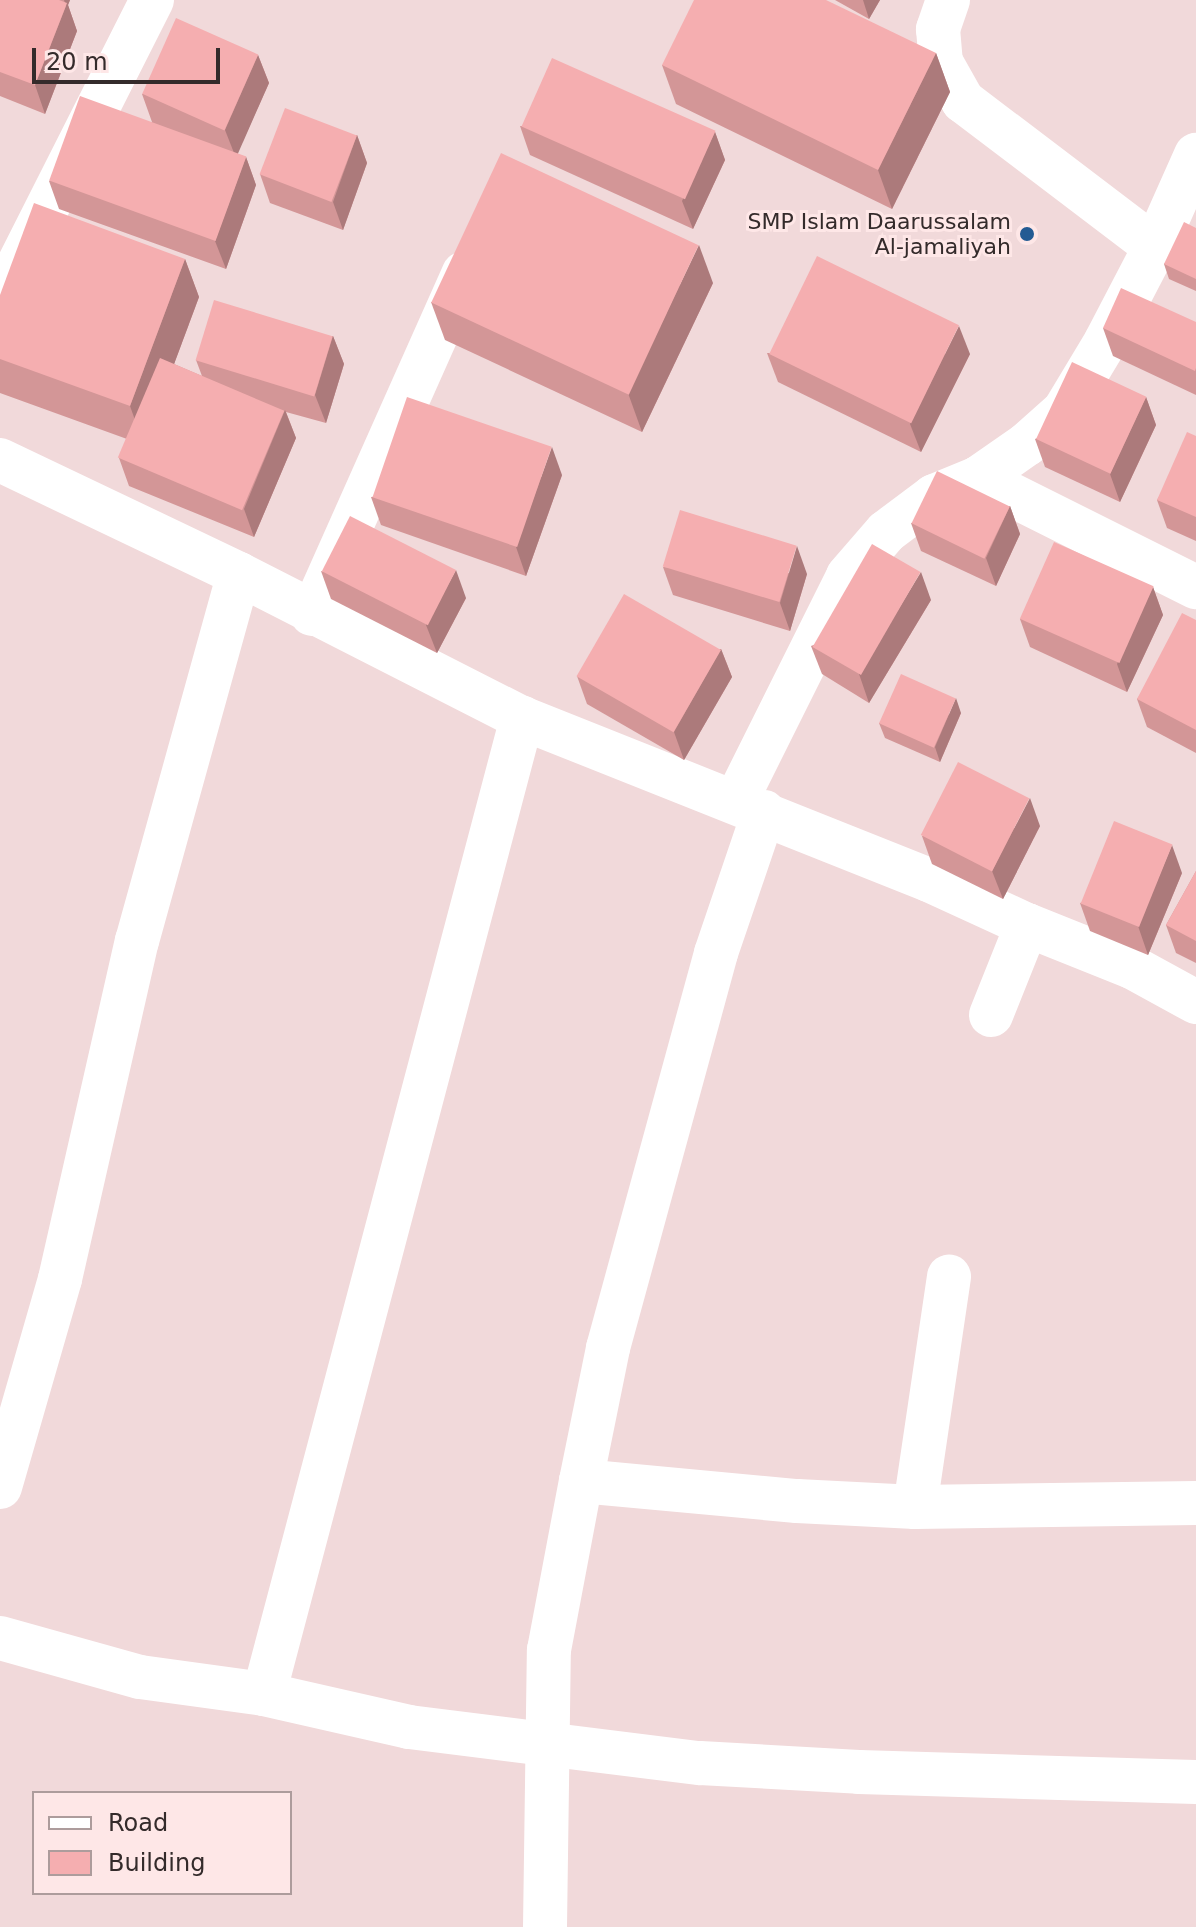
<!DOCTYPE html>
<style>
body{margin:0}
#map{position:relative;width:1196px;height:1927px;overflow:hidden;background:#f1d9da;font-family:"DejaVu Sans",sans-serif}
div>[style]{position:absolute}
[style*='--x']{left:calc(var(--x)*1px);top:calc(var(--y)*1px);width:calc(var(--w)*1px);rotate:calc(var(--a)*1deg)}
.minor>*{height:44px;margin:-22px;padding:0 22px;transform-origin:22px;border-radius:22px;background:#fff}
.wall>*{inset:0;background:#d39697}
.shaded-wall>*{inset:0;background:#ac7a7b}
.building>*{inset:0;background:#f5aeb0;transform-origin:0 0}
.dots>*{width:22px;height:22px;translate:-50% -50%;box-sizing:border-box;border:4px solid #fee7e7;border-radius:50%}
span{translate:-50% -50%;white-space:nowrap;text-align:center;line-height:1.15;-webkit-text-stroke:6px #fee7e7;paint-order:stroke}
.poi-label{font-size:22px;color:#342b2b}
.right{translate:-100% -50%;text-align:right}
.legend{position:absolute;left:32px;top:1791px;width:260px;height:104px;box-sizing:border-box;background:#fee7e7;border:2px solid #ad9c9c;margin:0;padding:10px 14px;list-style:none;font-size:24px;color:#342b2b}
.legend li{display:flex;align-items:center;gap:16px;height:40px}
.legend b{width:40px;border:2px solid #ad9c9c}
.scale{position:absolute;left:32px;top:48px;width:188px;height:36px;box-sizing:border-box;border:4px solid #342b2b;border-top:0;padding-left:10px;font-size:24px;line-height:28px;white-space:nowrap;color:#342b2b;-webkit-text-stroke:6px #fee7e7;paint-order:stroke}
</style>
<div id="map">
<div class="minor">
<i style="--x:948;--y:0;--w:31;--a:109"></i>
<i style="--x:938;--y:29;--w:33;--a:85"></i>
<i style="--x:941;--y:62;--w:45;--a:60.6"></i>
<i style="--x:963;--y:101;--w:241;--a:37.2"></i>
<i style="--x:0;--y:301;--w:337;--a:-63.2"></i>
<i style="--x:0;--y:460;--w:265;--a:25.5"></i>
<i style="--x:239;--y:574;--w:318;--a:27"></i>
<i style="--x:522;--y:718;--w:438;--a:21.7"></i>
<i style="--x:929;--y:880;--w:108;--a:24.7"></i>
<i style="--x:1027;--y:925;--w:113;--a:21.8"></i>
<i style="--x:1132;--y:967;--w:73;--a:28.7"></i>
<i style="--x:978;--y:478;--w:244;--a:26.6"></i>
<i style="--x:312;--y:614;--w:373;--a:-66"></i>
<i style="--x:736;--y:801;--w:251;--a:-63.5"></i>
<i style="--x:848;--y:576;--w:58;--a:-49.2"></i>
<i style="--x:886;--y:532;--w:60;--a:-36.9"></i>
<i style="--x:934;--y:496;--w:48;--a:-22.2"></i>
<i style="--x:978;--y:478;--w:60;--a:-34.8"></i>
<i style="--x:1027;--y:444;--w:50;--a:-41.7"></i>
<i style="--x:1064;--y:411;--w:82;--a:-59"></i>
<i style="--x:1106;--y:341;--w:106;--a:-62.5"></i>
<i style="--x:1155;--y:247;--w:101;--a:-66"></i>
<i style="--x:991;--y:1015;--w:97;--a:-68.2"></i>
<i style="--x:581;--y:1481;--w:217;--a:5.3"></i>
<i style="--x:797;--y:1501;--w:118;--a:2.9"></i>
<i style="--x:915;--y:1507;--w:281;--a:-0.8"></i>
<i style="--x:0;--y:1487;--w:216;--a:-73.9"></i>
<i style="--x:60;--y:1279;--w:347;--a:-77.2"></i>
<i style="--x:137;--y:941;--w:381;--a:-74.5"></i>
<i style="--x:915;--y:1507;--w:233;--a:-81.6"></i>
<i style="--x:0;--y:1638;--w:145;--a:15.6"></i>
<i style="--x:140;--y:1677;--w:125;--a:7.8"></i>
<i style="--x:264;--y:1694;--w:149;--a:12.8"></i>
<i style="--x:409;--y:1727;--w:293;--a:7.1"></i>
<i style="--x:700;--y:1763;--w:159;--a:3.2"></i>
<i style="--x:859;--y:1772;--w:337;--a:1.7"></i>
<i style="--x:264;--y:1694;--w:1010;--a:-75.19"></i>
<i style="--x:545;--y:1927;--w:277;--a:-89.2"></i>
<i style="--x:549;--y:1650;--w:172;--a:-79.3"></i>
<i style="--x:581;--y:1481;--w:136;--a:-78.5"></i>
<i style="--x:608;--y:1348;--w:409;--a:-74.7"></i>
<i style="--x:716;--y:953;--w:149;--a:-71.2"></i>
</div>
<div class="wall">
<i style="clip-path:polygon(0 0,70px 0,68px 5px,77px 31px,45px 114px,0 96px)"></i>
<i style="clip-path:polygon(835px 0,880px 0,869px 19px)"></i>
<i style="clip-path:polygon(936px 53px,950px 92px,892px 209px,676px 104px,662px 65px)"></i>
<i style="clip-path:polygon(258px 55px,269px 83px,237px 154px,246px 157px,256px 185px,226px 269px,59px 209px,49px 181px,152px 122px,142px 94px)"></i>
<i style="clip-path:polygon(520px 126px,715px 132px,725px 160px,693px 229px,530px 155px)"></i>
<i style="clip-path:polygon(357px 135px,367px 163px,343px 230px,270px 203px,260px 174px)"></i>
<i style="clip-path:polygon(1196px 228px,1196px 291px,1169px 279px,1164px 264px)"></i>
<i style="clip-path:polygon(185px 259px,199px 297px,174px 364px,202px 376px,196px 360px,333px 336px,344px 364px,326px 423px,286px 412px,296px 438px,254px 537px,129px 486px,119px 458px,127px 439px,0 393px,0 295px)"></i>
<i style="clip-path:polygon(713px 283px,642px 432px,445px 340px,431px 302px)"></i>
<i style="clip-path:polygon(1196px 322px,1196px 395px,1113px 356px,1103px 328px)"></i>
<i style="clip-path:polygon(767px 353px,970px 354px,921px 452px,778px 382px)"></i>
<i style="clip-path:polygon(1146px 397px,1156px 425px,1120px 502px,1045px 467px,1035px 439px)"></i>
<i style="clip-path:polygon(1196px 436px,1196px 541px,1167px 528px,1157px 500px)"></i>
<i style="clip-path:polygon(562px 475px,526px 576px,381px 525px,371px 497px)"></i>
<i style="clip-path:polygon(1010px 506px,1020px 534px,996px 586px,921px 551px,911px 523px)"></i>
<i style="clip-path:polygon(663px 567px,807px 574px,790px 631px,673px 595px)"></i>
<i style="clip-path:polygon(321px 571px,466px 598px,437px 653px,331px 599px)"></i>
<i style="clip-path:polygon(1153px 587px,1163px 615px,1127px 692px,1030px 647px,1020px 619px)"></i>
<i style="clip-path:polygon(931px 600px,869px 703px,822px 674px,811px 646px)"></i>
<i style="clip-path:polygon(1196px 620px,1196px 753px,1147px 727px,1137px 699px)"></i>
<i style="clip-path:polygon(721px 649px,732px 677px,684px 760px,587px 704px,577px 676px)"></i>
<i style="clip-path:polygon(961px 713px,940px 762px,885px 738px,879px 723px)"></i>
<i style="clip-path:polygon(1040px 826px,1003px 899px,932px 864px,922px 836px)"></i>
<i style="clip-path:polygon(1196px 871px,1196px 963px,1176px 953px,1166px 925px)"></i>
<i style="clip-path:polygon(1182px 873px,1148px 955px,1090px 931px,1080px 903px)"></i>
</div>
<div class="shaded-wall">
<i style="clip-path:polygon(64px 0,70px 0,68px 5px,77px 31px,45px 114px,35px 85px,66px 6px)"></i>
<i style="clip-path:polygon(863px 0,880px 0,869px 19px)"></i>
<i style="clip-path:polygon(936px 53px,950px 92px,892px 209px,878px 170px)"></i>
<i style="clip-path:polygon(258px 55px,269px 83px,236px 158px,225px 130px)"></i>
<i style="clip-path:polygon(715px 132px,725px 160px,693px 229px,682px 201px)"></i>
<i style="clip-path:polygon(357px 135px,367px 163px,343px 230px,333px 202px)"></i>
<i style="clip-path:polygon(246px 157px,256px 185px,226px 269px,215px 241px)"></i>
<i style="clip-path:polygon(699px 245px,713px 283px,642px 432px,628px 393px)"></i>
<i style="clip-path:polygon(185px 259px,199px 297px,144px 445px,130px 406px)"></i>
<i style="clip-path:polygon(959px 326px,970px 354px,921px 452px,910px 424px)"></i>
<i style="clip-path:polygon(333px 336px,344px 364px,326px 423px,315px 395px)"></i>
<i style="clip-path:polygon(1146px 397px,1156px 425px,1120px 502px,1110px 474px)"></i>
<i style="clip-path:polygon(285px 410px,296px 438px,254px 537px,244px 509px)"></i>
<i style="clip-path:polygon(552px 447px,562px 475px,526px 576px,516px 547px)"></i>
<i style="clip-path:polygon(1010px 506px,1020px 534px,996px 586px,986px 558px)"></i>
<i style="clip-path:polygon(797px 546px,807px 574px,790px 631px,780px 603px)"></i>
<i style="clip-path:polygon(456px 570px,466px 598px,437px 653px,426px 625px)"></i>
<i style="clip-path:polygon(921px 572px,931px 600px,869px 703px,859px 674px)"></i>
<i style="clip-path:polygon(1153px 587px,1163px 615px,1127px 692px,1117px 664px)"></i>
<i style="clip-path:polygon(721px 649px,732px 677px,684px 760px,674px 732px)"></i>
<i style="clip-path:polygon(956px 698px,961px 713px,940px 762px,935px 747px)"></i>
<i style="clip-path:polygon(1030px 798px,1040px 826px,1003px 899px,992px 871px)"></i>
<i style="clip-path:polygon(1172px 845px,1182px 873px,1148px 955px,1138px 926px)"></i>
</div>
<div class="building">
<i style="clip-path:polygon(0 0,59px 0,67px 3px,35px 85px,0 72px)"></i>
<i style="clip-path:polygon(694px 0,826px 0,936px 53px,878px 170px,662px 65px)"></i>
<i style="left:176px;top:18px;width:90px;height:83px;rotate:24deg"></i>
<i style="left:552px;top:58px;width:179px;height:75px;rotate:24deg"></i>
<i style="left:80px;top:96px;width:177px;height:90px;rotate:20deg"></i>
<i style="left:285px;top:108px;width:77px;height:71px;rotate:21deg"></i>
<i style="left:501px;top:153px;width:218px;height:165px;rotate:25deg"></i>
<i style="clip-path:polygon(34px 203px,185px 259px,130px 406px,0 359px,0 295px)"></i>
<i style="clip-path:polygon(1184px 222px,1196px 228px,1196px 279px,1164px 264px)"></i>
<i style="left:817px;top:256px;width:158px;height:109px;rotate:26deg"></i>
<i style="clip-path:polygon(1121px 288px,1196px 322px,1196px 368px,1195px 371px,1103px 328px)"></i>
<i style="left:214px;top:300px;width:124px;height:63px;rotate:17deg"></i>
<i style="left:160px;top:358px;width:135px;height:108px;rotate:23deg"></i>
<i style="left:1072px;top:362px;width:82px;height:85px;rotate:25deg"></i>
<i style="left:407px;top:397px;width:153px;height:106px;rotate:19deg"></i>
<i style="clip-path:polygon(1187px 432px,1196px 436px,1196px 517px,1157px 500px)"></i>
<i style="left:937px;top:471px;width:81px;height:58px;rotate:26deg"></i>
<i style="left:680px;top:510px;width:122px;height:59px;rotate:17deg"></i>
<i style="left:350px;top:516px;width:119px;height:62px;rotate:27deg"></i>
<i style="left:1054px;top:542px;width:109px;height:84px;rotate:24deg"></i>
<i style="left:872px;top:544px;width:56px;height:119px;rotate:30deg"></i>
<i style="left:624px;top:594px;width:112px;height:95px;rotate:30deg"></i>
<i style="clip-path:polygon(1182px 613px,1196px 620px,1196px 730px,1137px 699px)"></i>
<i style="left:901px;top:674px;width:60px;height:54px;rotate:24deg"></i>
<i style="left:958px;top:762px;width:80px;height:82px;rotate:27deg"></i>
<i style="left:1114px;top:821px;width:63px;height:89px;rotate:22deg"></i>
<i style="clip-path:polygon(1196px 871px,1196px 941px,1166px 925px)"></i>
</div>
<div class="dots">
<i style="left:1027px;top:234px;background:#235b93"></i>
</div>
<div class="poi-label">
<span class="right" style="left:1011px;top:234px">SMP Islam Daarussalam<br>Al-jamaliyah</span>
</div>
<ul class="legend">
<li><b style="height:10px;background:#fff"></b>Road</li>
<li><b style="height:22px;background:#f5aeb0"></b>Building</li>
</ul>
<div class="scale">20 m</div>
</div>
